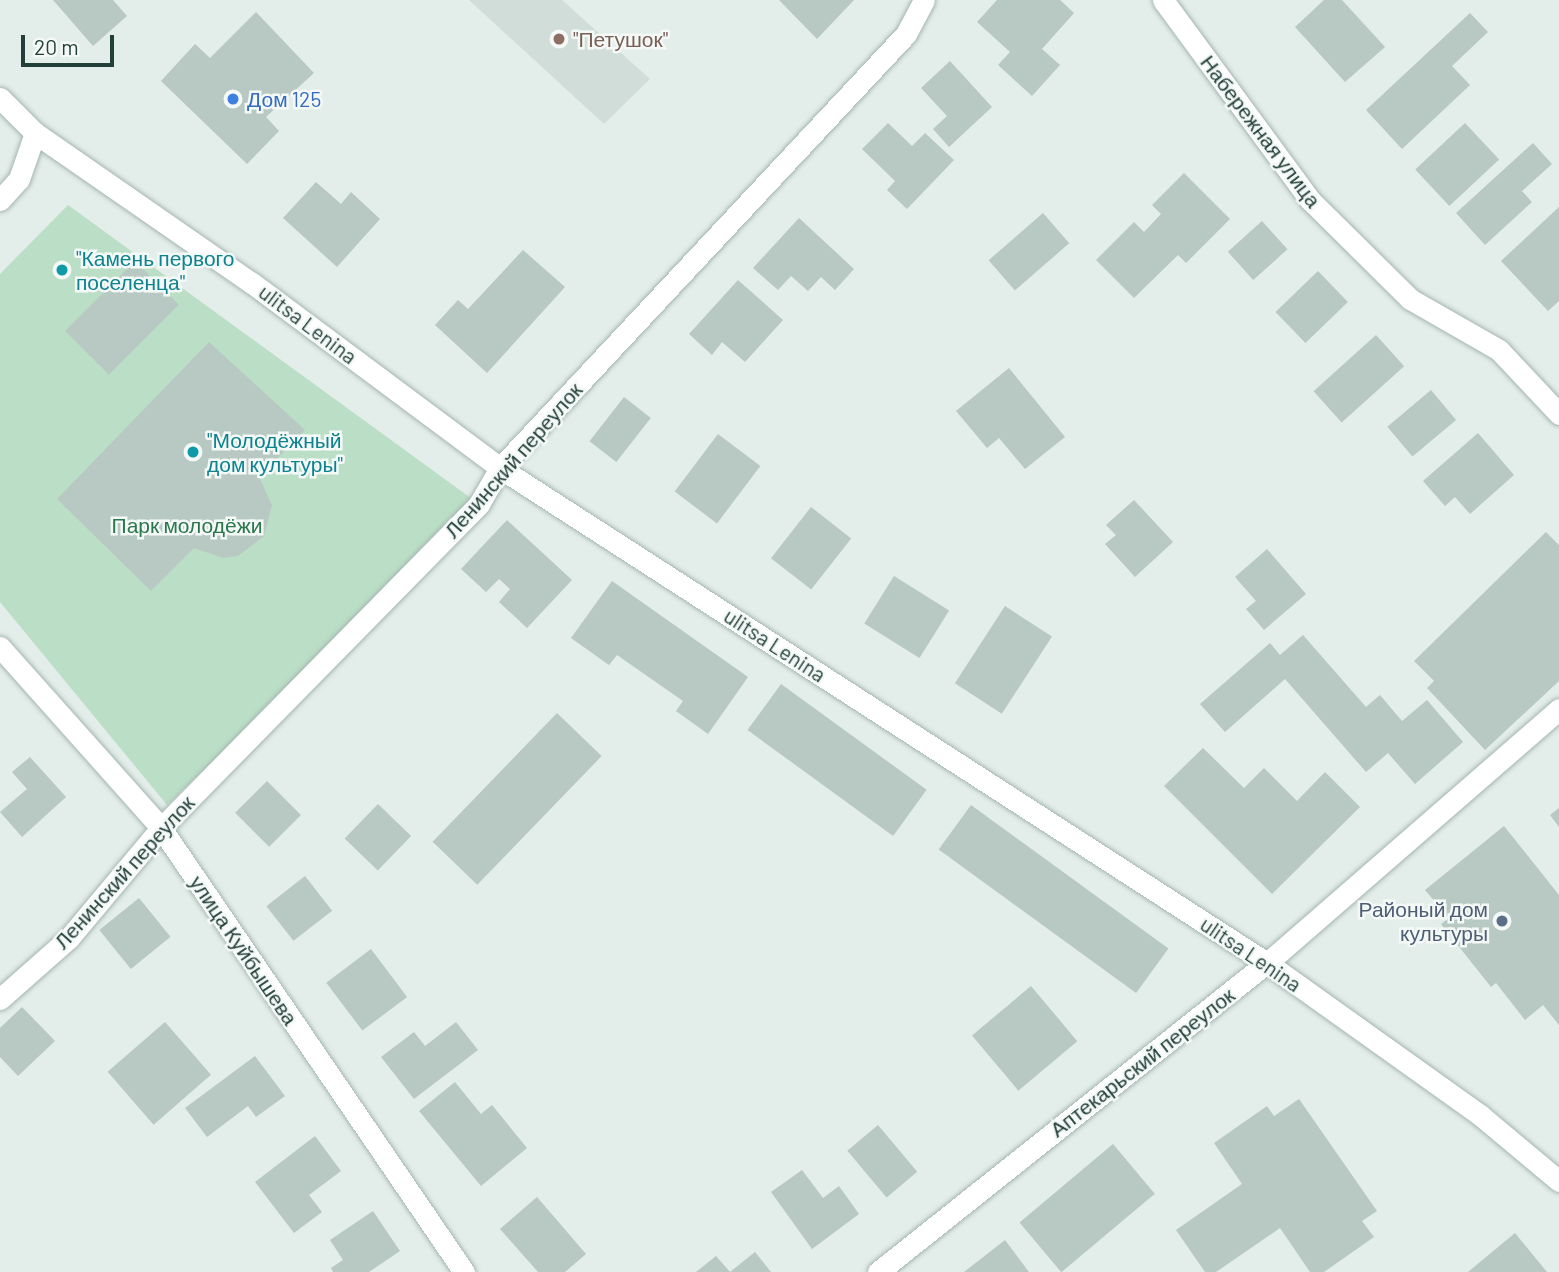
<!DOCTYPE html>
<meta charset="utf-8">
<style>
body{margin:0}
#map{position:relative;width:1559px;height:1272px;overflow:hidden;background:#e3ede9;font-family:Barlow,sans-serif}
div>[style]{position:absolute}
[style*='--x']{left:calc(var(--x)*1px);top:calc(var(--y)*1px);width:calc(var(--w)*1px);rotate:calc(var(--a)*1deg)}
.built>*{inset:0;background:#d1ddd8}
.green>*{inset:0;background:#bbdfc6}
.building>*{inset:0;background:#b8c8c2;transform-origin:0 0}
.roads{filter:drop-shadow(0 0 2px #a5b5b1) drop-shadow(0 0 2px #a5b5b1)}
.minor>*{height:21px;margin:-10.5px;padding:0 10.5px;transform-origin:10.5px;border-radius:10.5px;background:#fff}
.secondary>*{height:21px;margin:-10.5px;padding:0 10.5px;transform-origin:10.5px;border-radius:10.5px;background:#fff}
.dots>*{width:19px;height:19px;translate:-50% -50%;box-sizing:border-box;border:4px solid #f4f9f7;border-radius:50%}
span{translate:-50% -50%;white-space:nowrap;text-align:center;line-height:1.15;-webkit-text-stroke:5px #f4f9f7;paint-order:stroke}
.education-label{font-size:21px;color:#785e54}
.left{translate:0 -50%;text-align:left}
.shop-label{font-size:21px;color:#366cbe}
.street-label{font-size:21px;color:#223f39}
.culture-label{font-size:21px;color:#0d838f}
.park-label{font-size:21px;color:#2b774c}
.service-label{font-size:21px;color:#4e5e75}
.right{translate:-100% -50%;text-align:right}
.scale{position:absolute;left:21px;top:35px;width:93px;height:32px;box-sizing:border-box;border:4px solid #223f39;border-top:0;padding-left:9px;font-size:21px;line-height:24px;white-space:nowrap;color:#223f39;-webkit-text-stroke:5px #f4f9f7;paint-order:stroke}
</style>
<div id="map">
<div class="built">
<i style="clip-path:polygon(469px 0,562px 0,650px 79px,604px 124px)"></i>
</div>
<div class="green">
<i style="clip-path:polygon(68px 205px,479px 504px,167px 805px,0 602px,0 274px)"></i>
</div>
<div class="building">
<i style="clip-path:polygon(53px 0,113px 0,127px 16px,93px 46px)"></i>
<i style="clip-path:polygon(779px 0,854px 0,817px 39px)"></i>
<i style="clip-path:polygon(997px 0,1060px 0,1074px 13px,1042px 49px,1060px 65px,1032px 96px,998px 65px,1010px 52px,977px 22px)"></i>
<i style="clip-path:polygon(1324px 0,1342px 0,1385px 47px,1345px 82px,1295px 27px)"></i>
<i style="clip-path:polygon(256px 12px,314px 73px,266px 117px,279px 131px,247px 164px,161px 81px,195px 44px,210px 58px)"></i>
<i style="clip-path:polygon(1470px 13px,1488px 32px,1452px 66px,1470px 85px,1402px 149px,1366px 110px)"></i>
<i style="clip-path:polygon(950px 61px,992px 107px,949px 147px,933px 129px,947px 116px,921px 88px)"></i>
<i style="clip-path:polygon(888px 123px,912px 146px,925px 133px,954px 160px,907px 209px,887px 190px,895px 181px,862px 149px)"></i>
<i style="left:1465px;top:123px;width:50px;height:68px;rotate:47deg"></i>
<i style="clip-path:polygon(1533px 143px,1552px 164px,1522px 191px,1532px 202px,1485px 245px,1456px 213px)"></i>
<i style="clip-path:polygon(1184px 173px,1230px 219px,1186px 263px,1178px 255px,1134px 298px,1096px 260px,1134px 222px,1144px 232px,1161px 214px,1152px 205px)"></i>
<i style="clip-path:polygon(316px 182px,341px 204px,351px 192px,380px 219px,337px 267px,283px 218px)"></i>
<i style="clip-path:polygon(1559px 207px,1559px 301px,1548px 311px,1501px 261px)"></i>
<i style="left:1043px;top:213px;width:40px;height:72px;rotate:49deg"></i>
<i style="clip-path:polygon(799px 218px,854px 269px,835px 290px,821px 277px,808px 291px,791px 276px,778px 290px,753px 268px)"></i>
<i style="left:1262px;top:221px;width:38px;height:46px;rotate:48deg"></i>
<i style="clip-path:polygon(523px 250px,565px 287px,487px 373px,435px 325px,458px 300px,468px 309px)"></i>
<i style="left:135px;top:261px;width:62px;height:99px;rotate:45deg"></i>
<i style="left:1318px;top:271px;width:43px;height:59px;rotate:46deg"></i>
<i style="clip-path:polygon(738px 280px,783px 320px,745px 362px,722px 342px,712px 355px,689px 334px)"></i>
<i style="left:1376px;top:335px;width:42px;height:84px;rotate:48deg"></i>
<i style="clip-path:polygon(209px 342px,305px 430px,259px 477px,272px 505px,264px 536px,238px 556px,223px 558px,194px 548px,151px 591px,57px 499px)"></i>
<i style="clip-path:polygon(1009px 368px,1065px 437px,1025px 469px,999px 438px,987px 448px,956px 411px)"></i>
<i style="left:1431px;top:390px;width:39px;height:57px;rotate:50deg"></i>
<i style="left:624px;top:397px;width:34px;height:56px;rotate:38deg"></i>
<i style="clip-path:polygon(1478px 433px,1514px 475px,1470px 514px,1455px 497px,1445px 506px,1423px 481px)"></i>
<i style="left:718px;top:434px;width:53px;height:72px;rotate:37deg"></i>
<i style="clip-path:polygon(1134px 500px,1173px 542px,1135px 577px,1105px 544px,1116px 535px,1106px 525px)"></i>
<i style="left:811px;top:507px;width:51px;height:65px;rotate:38deg"></i>
<i style="clip-path:polygon(507px 520px,572px 580px,527px 628px,499px 602px,510px 589px,499px 579px,486px 592px,461px 569px)"></i>
<i style="clip-path:polygon(1546px 532px,1559px 545px,1559px 681px,1485px 750px,1427px 688px,1434px 681px,1414px 661px)"></i>
<i style="clip-path:polygon(1267px 549px,1306px 594px,1264px 630px,1246px 609px,1256px 601px,1235px 577px)"></i>
<i style="left:894px;top:576px;width:65px;height:56px;rotate:32deg"></i>
<i style="clip-path:polygon(612px 581px,748px 677px,708px 734px,676px 711px,683px 701px,617px 655px,609px 665px,571px 638px)"></i>
<i style="left:1005px;top:606px;width:56px;height:92px;rotate:33deg"></i>
<i style="clip-path:polygon(1303px 635px,1366px 707px,1380px 695px,1402px 721px,1427px 700px,1463px 742px,1415px 784px,1388px 753px,1366px 772px,1285px 679px,1225px 732px,1200px 704px,1270px 643px,1280px 655px)"></i>
<i style="left:781px;top:684px;width:180px;height:57px;rotate:36deg"></i>
<i style="left:557px;top:713px;width:62px;height:179px;rotate:44deg"></i>
<i style="clip-path:polygon(1203px 748px,1244px 788px,1264px 768px,1297px 801px,1325px 772px,1360px 807px,1272px 894px,1164px 786px)"></i>
<i style="clip-path:polygon(30px 757px,66px 797px,22px 837px,0 812px,27px 789px,12px 772px)"></i>
<i style="left:267px;top:781px;width:48px;height:45px;rotate:45deg"></i>
<i style="left:378px;top:804px;width:46px;height:48px;rotate:44deg"></i>
<i style="left:971px;top:805px;width:244px;height:55px;rotate:36deg"></i>
<i style="clip-path:polygon(1559px 808px,1559px 827px,1550px 815px)"></i>
<i style="clip-path:polygon(1504px 826px,1559px 895px,1559px 1025px,1543px 1005px,1525px 1020px,1496px 983px,1491px 987px,1441px 924px,1449px 918px,1425px 890px)"></i>
<i style="left:305px;top:876px;width:44px;height:49px;rotate:52deg"></i>
<i style="left:139px;top:898px;width:50px;height:51px;rotate:51deg"></i>
<i style="left:371px;top:949px;width:60px;height:56px;rotate:53deg"></i>
<i style="left:1031px;top:986px;width:72px;height:77px;rotate:50deg"></i>
<i style="clip-path:polygon(22px 1007px,55px 1041px,18px 1076px,0 1057px,0 1028px)"></i>
<i style="left:165px;top:1022px;width:70px;height:76px;rotate:49deg"></i>
<i style="clip-path:polygon(456px 1022px,478px 1050px,414px 1099px,381px 1057px,414px 1032px,425px 1046px)"></i>
<i style="clip-path:polygon(255px 1056px,285px 1096px,256px 1117px,248px 1106px,207px 1137px,185px 1108px)"></i>
<i style="clip-path:polygon(455px 1082px,481px 1114px,492px 1105px,527px 1148px,481px 1186px,419px 1111px)"></i>
<i style="clip-path:polygon(1299px 1099px,1377px 1211px,1362px 1221px,1374px 1237px,1324px 1272px,1310px 1272px,1280px 1228px,1216px 1272px,1205px 1272px,1176px 1230px,1242px 1184px,1214px 1143px,1267px 1106px,1274px 1116px)"></i>
<i style="left:878px;top:1125px;width:61px;height:40px;rotate:50deg"></i>
<i style="clip-path:polygon(315px 1136px,341px 1171px,309px 1195px,322px 1212px,294px 1233px,255px 1182px)"></i>
<i style="left:1113px;top:1144px;width:65px;height:122px;rotate:50deg"></i>
<i style="clip-path:polygon(802px 1170px,823px 1198px,839px 1186px,859px 1214px,812px 1249px,771px 1192px)"></i>
<i style="clip-path:polygon(537px 1197px,586px 1254px,565px 1272px,538px 1272px,500px 1229px)"></i>
<i style="clip-path:polygon(373px 1211px,400px 1251px,369px 1272px,333px 1272px,331px 1268px,343px 1260px,330px 1240px)"></i>
<i style="clip-path:polygon(1515px 1233px,1547px 1272px,1468px 1272px)"></i>
<i style="clip-path:polygon(1005px 1240px,1029px 1272px,964px 1272px)"></i>
<i style="clip-path:polygon(755px 1252px,771px 1272px,730px 1272px)"></i>
<i style="clip-path:polygon(716px 1256px,730px 1272px,696px 1272px)"></i>
</div>
<div class="roads">
<div class="minor">
<i style="--x:1163;--y:0;--w:248;--a:53.7"></i>
<i style="--x:1310;--y:200;--w:141;--a:44.7"></i>
<i style="--x:1410;--y:299;--w:103;--a:29.8"></i>
<i style="--x:1499;--y:350;--w:88;--a:46.8"></i>
<i style="--x:0;--y:200;--w:28;--a:-48"></i>
<i style="--x:19;--y:179;--w:49;--a:-70.8"></i>
<i style="--x:0;--y:647;--w:242;--a:48.3"></i>
<i style="--x:161;--y:828;--w:538;--a:55.69"></i>
<i style="--x:0;--y:999;--w:92;--a:-41.5"></i>
<i style="--x:69;--y:938;--w:143;--a:-50.1"></i>
<i style="--x:161;--y:828;--w:454;--a:-45.5"></i>
<i style="--x:479;--y:504;--w:42;--a:-59.7"></i>
<i style="--x:500;--y:468;--w:594;--a:-46.91"></i>
<i style="--x:906;--y:34;--w:38;--a:-62"></i>
<i style="--x:878;--y:1272;--w:497;--a:-38.5"></i>
<i style="--x:1267;--y:963;--w:387;--a:-41"></i>
</div>
<div class="secondary">
<i style="--x:0;--y:98;--w:49;--a:45"></i>
<i style="--x:35;--y:133;--w:264;--a:34.7"></i>
<i style="--x:252;--y:283;--w:309;--a:36.7"></i>
<i style="--x:500;--y:468;--w:913;--a:32.84"></i>
<i style="--x:1267;--y:963;--w:262;--a:35.5"></i>
<i style="--x:1480;--y:1115;--w:103;--a:39.9"></i>
</div>
</div>
<div class="dots">
<i style="left:559px;top:39px;background:#8d6e63"></i>
<i style="left:233px;top:99px;background:#3f7fe0"></i>
<i style="left:62px;top:270px;background:#0f9aa8"></i>
<i style="left:193px;top:452px;background:#0f9aa8"></i>
<i style="left:1502px;top:921px;background:#5c6f8a"></i>
</div>
<div class="education-label">
<span class="left" style="left:573px;top:39px">"Петушок"</span>
</div>
<div class="shop-label">
<span class="left" style="left:247px;top:99px">Дом 125</span>
</div>
<div class="street-label">
<span style="left:1261px;top:131px;rotate:53deg">Набережная улица</span>
<span style="left:308px;top:324px;rotate:37deg">ulitsa Lenina</span>
<span style="left:513px;top:460px;rotate:-49deg">Ленинский переулок</span>
<span style="left:775px;top:645px;rotate:33deg">ulitsa Lenina</span>
<span style="left:124px;top:872px;rotate:-48deg">Ленинский переулок</span>
<span style="left:244px;top:950px;rotate:56deg">улица Куйбышева</span>
<span style="left:1251px;top:954px;rotate:34deg">ulitsa Lenina</span>
<span style="left:1142px;top:1062px;rotate:-38deg">Аптекарьский переулок</span>
</div>
<div class="culture-label">
<span class="left" style="left:76px;top:270px">"Камень первого<br>поселенца"</span>
<span class="left" style="left:207px;top:452px">"Молодёжный<br>дом культуры"</span>
</div>
<div class="park-label">
<span style="left:187px;top:525px">Парк молодёжи</span>
</div>
<div class="service-label">
<span class="right" style="left:1488px;top:921px">Районый дом<br>культуры</span>
</div>
<div class="scale">20 m</div>
</div>
